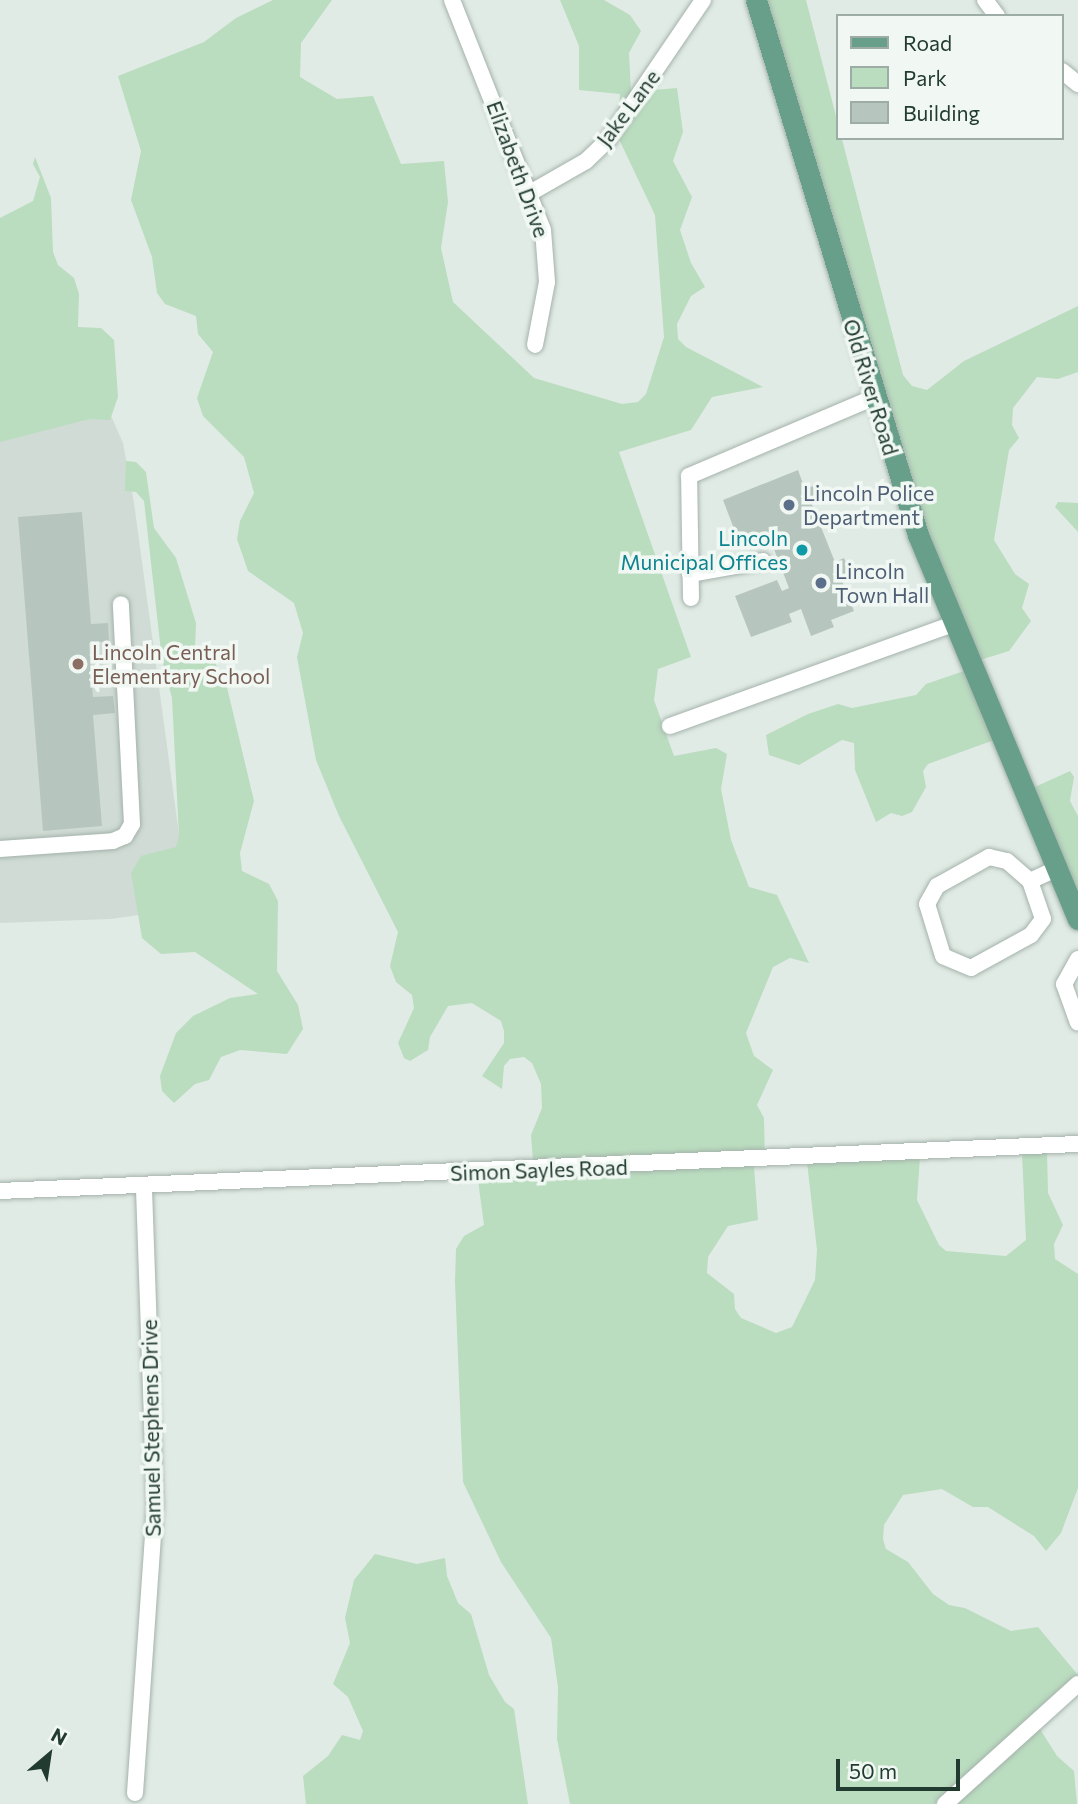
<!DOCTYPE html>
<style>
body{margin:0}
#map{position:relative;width:1078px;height:1804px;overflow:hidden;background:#e1ebe5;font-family:Commissioner,sans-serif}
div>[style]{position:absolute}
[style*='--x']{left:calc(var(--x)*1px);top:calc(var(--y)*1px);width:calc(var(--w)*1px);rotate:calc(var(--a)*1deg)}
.built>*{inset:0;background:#cfdbd4}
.green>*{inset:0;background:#badcbf}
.building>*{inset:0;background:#b6c6be}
.roads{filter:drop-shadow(0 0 2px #a4b3ab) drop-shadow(0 0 2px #a4b3ab)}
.minor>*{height:16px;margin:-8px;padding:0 8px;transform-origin:8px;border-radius:8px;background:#fff}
.major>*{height:21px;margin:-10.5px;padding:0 10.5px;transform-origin:10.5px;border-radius:10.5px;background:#679f8a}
.dots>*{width:19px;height:19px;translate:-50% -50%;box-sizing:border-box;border:4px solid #f1f8f4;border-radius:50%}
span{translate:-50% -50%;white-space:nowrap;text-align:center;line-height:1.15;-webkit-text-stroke:7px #f1f8f4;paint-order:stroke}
.street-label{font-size:21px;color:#223b31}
.service-label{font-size:21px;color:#4e5e75}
.left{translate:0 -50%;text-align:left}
.culture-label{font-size:21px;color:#0d838f}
.right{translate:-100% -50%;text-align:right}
.education-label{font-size:21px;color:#785e54}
.legend{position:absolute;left:836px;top:14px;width:228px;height:126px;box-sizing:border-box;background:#f1f8f4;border:2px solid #9eaca6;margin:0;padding:9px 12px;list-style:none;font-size:21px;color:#223b31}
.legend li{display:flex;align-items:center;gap:14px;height:35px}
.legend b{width:35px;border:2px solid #9eaca6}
.north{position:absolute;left:14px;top:1720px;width:70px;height:70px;-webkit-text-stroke:5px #f1f8f4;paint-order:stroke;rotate:29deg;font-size:19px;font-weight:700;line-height:28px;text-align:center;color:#223b31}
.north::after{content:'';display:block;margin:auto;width:24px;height:32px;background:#223b31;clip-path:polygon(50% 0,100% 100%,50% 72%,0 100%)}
.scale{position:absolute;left:836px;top:1759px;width:124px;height:32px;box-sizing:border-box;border:4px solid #223b31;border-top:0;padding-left:9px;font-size:21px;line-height:24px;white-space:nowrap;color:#223b31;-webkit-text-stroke:5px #f1f8f4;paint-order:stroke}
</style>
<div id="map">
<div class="built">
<i style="clip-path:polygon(108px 409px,123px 443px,134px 503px,189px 908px,110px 919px,0 923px,0 438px)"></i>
</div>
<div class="green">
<i style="clip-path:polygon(273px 0,332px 0,301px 43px,300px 77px,337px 99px,373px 96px,401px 164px,444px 161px,448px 202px,441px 248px,453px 302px,534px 378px,622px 404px,638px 402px,646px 394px,664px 337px,655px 215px,617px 135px,620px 94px,579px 90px,579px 46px,560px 0,604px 0,630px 15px,641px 31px,629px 53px,631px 92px,677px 88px,683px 132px,673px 161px,692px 197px,680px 230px,691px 263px,705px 287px,691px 296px,677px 324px,678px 339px,686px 347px,763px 387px,712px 397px,691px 430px,619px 452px,691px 657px,658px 669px,654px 700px,674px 756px,716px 748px,727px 754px,721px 789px,731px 840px,749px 887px,777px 895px,809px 963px,790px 958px,773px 967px,746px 1033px,754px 1056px,773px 1070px,757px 1105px,764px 1118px,765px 1161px,754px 1167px,758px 1220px,728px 1226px,708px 1257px,707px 1273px,734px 1294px,735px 1309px,741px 1318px,776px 1333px,792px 1327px,815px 1280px,817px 1250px,807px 1162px,920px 1157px,917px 1200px,939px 1245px,946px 1251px,1006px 1256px,1026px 1240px,1022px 1153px,1047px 1151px,1048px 1193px,1063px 1225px,1054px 1244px,1055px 1259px,1078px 1274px,1078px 1488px,1061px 1533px,1046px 1551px,1034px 1536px,988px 1507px,973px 1507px,942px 1489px,903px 1495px,884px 1525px,883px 1539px,886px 1549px,908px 1562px,933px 1594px,949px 1605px,965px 1608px,1011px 1631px,1038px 1627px,1078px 1675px,1078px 1684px,1033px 1718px,1057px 1756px,1074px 1771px,1077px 1804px,570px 1804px,557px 1739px,558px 1687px,551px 1638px,501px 1562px,463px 1482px,455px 1282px,456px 1249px,464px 1236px,484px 1225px,478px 1180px,534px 1174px,531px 1135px,542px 1108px,541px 1084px,532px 1063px,524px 1057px,510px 1059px,504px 1066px,502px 1089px,482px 1076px,504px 1043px,504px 1031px,501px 1021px,472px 1003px,448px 1006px,430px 1037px,428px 1050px,410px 1061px,404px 1058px,398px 1043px,414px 1008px,412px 995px,396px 982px,390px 966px,398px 932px,339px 816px,316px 760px,297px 657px,303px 633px,294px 603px,248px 571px,237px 539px,240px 521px,254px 493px,244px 457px,203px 416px,197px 398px,213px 352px,198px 334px,196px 316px,165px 304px,157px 293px,152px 257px,131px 200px,141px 151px,118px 76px,204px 42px,236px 18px)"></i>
<i style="clip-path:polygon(752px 0,806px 0,903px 375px,912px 386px,927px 390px,964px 361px,1078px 306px,1078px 372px,1058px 379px,1037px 377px,1013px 408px,1012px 425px,1019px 438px,1009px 450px,994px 540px,1015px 574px,1029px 584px,1022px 608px,1031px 621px,1009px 651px,967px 664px)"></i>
<i style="clip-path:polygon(35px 157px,51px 198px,53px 252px,58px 265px,74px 278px,79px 294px,78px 327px,101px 328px,114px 340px,118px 397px,110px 420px,89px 419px,0 442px,0 218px,33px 201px,40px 177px,33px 164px)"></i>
<i style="clip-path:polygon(126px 461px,136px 462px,146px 472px,154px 528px,176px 558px,196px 623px,195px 649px,214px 661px,226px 683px,254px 801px,240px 853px,242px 871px,269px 884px,278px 901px,277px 971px,298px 1005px,303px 1029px,287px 1054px,240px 1050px,221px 1057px,209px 1080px,195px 1084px,174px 1103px,162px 1091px,160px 1076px,176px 1033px,193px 1016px,230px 998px,258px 994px,195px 952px,161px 954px,142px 938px,131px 873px,141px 856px,176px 847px,179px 836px,172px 698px,162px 660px,144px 501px,136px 492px,125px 491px)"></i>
<i style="clip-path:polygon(1058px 502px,1078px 503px,1078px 532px,1055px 507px)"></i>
<i style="clip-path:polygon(967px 670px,997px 739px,928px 764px,923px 771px,926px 787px,912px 812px,902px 816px,891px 813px,876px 822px,855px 770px,854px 743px,842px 740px,799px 765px,769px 755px,766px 735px,808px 714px,838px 704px,852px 708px,916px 695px,926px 684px)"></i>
<i style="clip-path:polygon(1070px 771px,1074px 777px,1070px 801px,1078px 816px,1078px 926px,1024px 792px)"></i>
<i style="clip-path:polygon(375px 1554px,417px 1564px,445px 1558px,447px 1576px,458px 1603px,471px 1614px,489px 1675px,505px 1702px,514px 1709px,528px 1804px,306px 1804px,303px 1776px,328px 1756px,342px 1735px,360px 1740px,363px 1731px,348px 1697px,333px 1684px,350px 1643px,345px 1618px,354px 1580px)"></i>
</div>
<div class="building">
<i style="clip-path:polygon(798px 470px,805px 489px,813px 486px,819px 499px,811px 502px,835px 562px,844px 558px,852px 577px,842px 581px,854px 611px,831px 620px,834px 627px,811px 636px,801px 609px,789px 614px,792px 622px,751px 637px,735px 596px,777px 580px,782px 591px,789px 588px,767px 531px,739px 542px,723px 500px)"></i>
<i style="clip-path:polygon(82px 512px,91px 624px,108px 623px,109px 641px,89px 643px,93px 697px,113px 696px,115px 713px,93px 715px,102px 826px,43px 831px,18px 517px)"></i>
</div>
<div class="roads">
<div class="minor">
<i style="--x:452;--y:0;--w:247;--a:68.4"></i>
<i style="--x:543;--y:230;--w:52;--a:85.6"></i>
<i style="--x:547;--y:282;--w:64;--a:100.8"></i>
<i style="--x:985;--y:0;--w:20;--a:53"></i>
<i style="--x:1062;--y:71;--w:21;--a:39"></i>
<i style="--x:530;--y:193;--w:64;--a:-29.7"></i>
<i style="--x:586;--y:161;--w:30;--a:-44"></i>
<i style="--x:608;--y:140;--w:169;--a:-55.8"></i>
<i style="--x:690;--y:574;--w:74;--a:-10.1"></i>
<i style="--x:691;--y:598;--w:122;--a:-90.9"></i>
<i style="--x:689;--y:476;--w:200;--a:-23"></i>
<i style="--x:670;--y:726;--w:301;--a:-19.8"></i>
<i style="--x:0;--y:849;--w:113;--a:-4"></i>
<i style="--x:113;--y:841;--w:13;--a:-23"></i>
<i style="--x:125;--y:836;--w:14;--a:-60"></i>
<i style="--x:132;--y:824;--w:220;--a:-92.9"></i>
<i style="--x:1030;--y:881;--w:40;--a:71.1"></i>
<i style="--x:1043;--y:919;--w:20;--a:127"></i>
<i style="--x:1031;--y:935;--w:68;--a:151.2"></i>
<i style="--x:971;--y:968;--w:30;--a:-157"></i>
<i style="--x:943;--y:956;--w:54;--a:-107.1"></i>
<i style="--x:927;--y:904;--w:21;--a:-61"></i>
<i style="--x:937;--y:886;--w:60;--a:-29.1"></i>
<i style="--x:989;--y:857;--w:18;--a:13"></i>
<i style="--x:1007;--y:861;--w:30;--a:41"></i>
<i style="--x:1030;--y:881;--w:29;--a:-25"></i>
<i style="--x:1078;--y:959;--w:29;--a:119"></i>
<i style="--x:1064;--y:984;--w:41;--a:70.3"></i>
<i style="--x:0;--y:1191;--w:1079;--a:-2.5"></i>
<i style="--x:135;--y:1793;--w:290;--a:-86"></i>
<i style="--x:155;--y:1504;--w:317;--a:-92"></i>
<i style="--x:945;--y:1804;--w:179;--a:-42.1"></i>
</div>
<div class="major">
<i style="--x:756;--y:0;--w:559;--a:73.15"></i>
<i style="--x:918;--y:535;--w:416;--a:67.4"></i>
</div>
</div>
<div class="dots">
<i style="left:789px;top:505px;background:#5c6f8a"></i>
<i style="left:802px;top:550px;background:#0f9aa8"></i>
<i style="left:821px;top:583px;background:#5c6f8a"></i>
<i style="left:78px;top:664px;background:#8d6e63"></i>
</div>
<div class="street-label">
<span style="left:628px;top:108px;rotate:-53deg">Jake Lane</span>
<span style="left:518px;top:169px;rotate:70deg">Elizabeth Drive</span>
<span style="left:871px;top:387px;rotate:73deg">Old River Road</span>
<span style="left:539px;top:1170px;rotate:-2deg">Simon Sayles Road</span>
<span style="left:151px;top:1428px;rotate:-91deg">Samuel Stephens Drive</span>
</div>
<div class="service-label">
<span class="left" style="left:803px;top:505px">Lincoln Police<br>Department</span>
<span class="left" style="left:835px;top:583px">Lincoln<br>Town Hall</span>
</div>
<div class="culture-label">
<span class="right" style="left:788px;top:550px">Lincoln<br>Municipal Offices</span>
</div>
<div class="education-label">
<span class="left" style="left:92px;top:664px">Lincoln Central<br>Elementary School</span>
</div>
<ul class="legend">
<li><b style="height:9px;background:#679f8a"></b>Road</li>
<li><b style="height:19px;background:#badcbf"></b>Park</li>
<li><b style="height:19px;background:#b6c6be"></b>Building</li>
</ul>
<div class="north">N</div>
<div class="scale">50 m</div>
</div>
